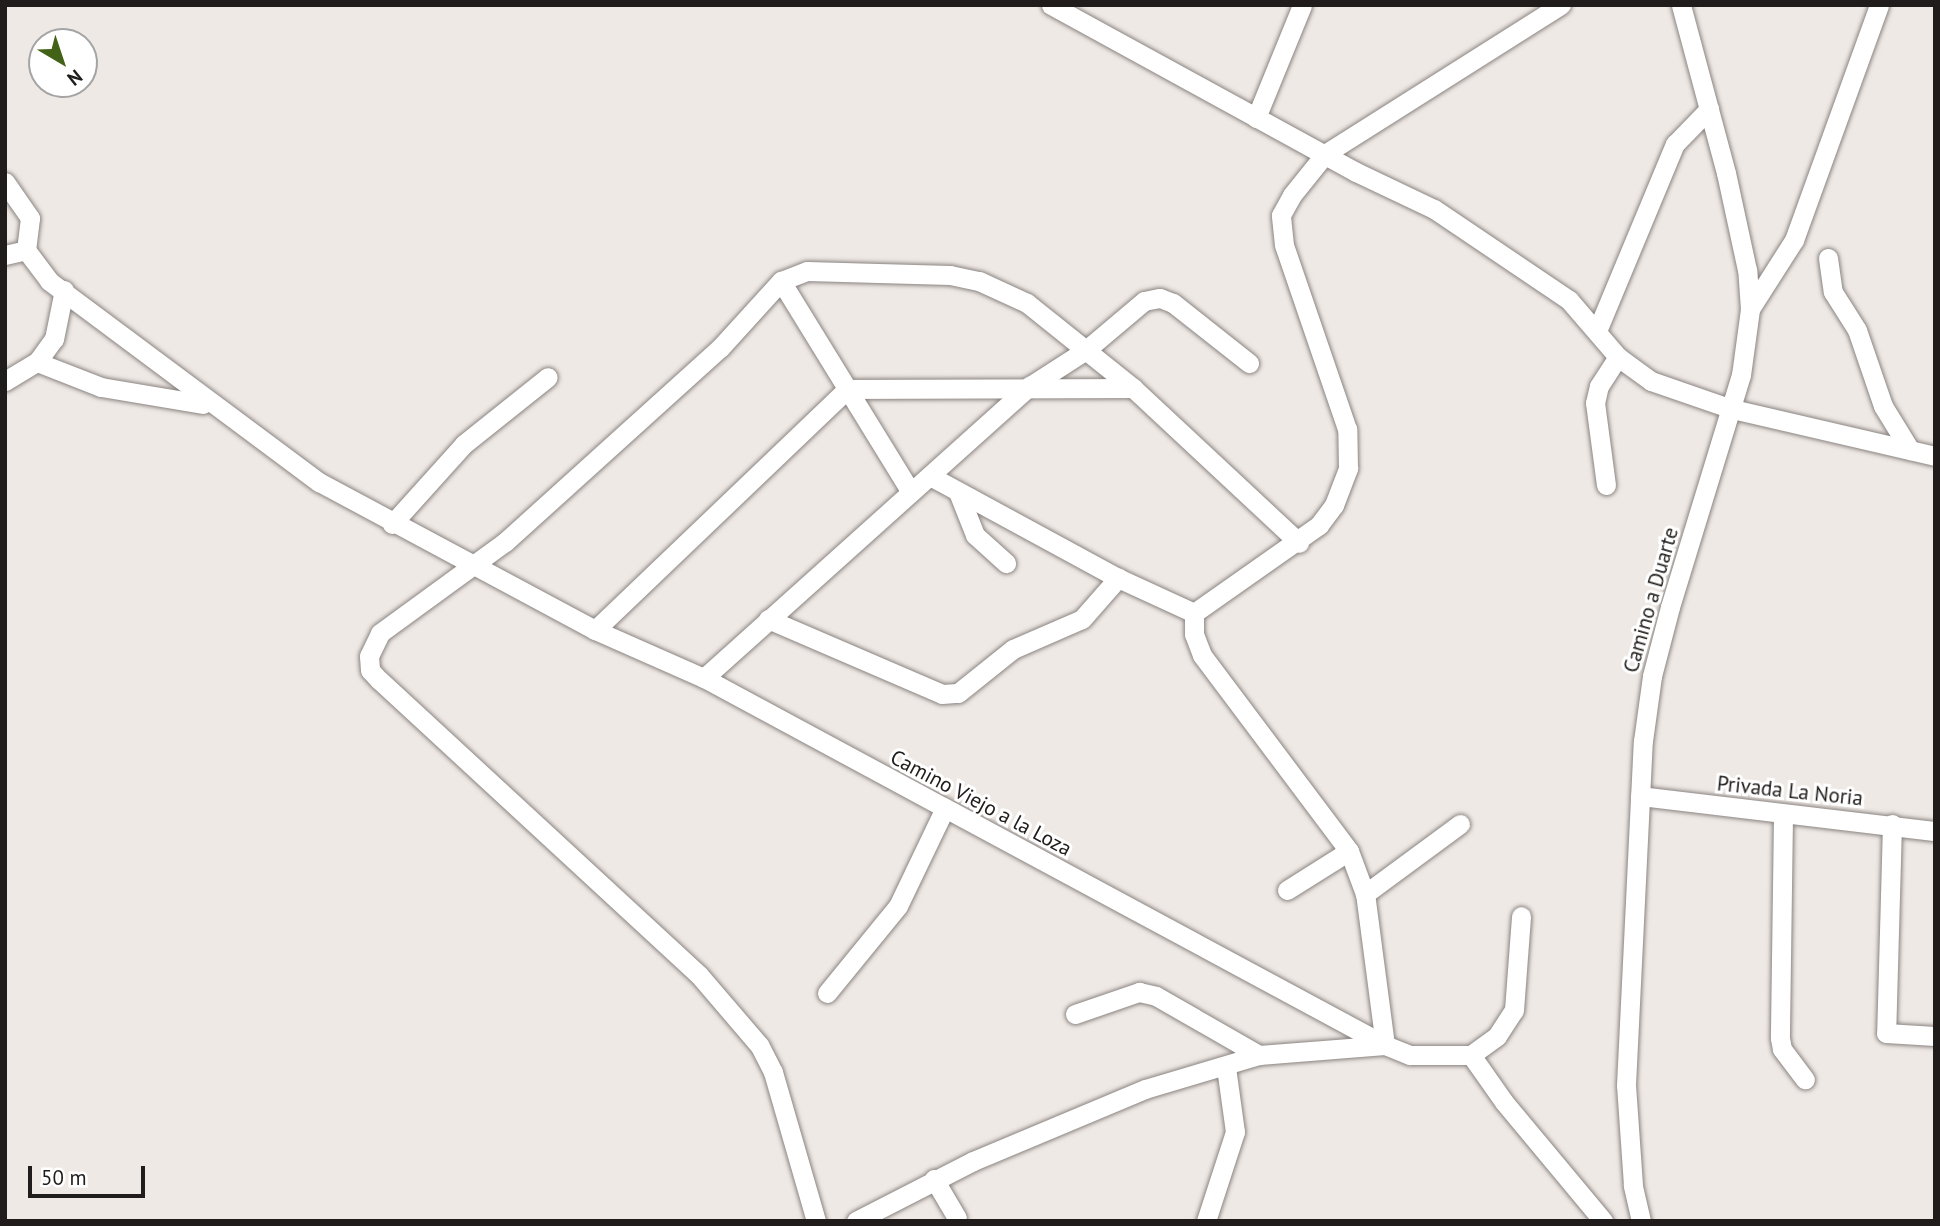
<!DOCTYPE html>
<style>
body{margin:0}
#map{position:relative;width:1940px;height:1226px;overflow:hidden;background:#efe9e5;font-family:"PT Sans",sans-serif}
div>[style]{position:absolute}
[style*='--x']{left:calc(var(--x)*1px);top:calc(var(--y)*1px);width:calc(var(--w)*1px);rotate:calc(var(--a)*1deg)}
.roads{filter:drop-shadow(0 0 2px #8a8481) drop-shadow(0 0 2px #8a8481)}
.minor>*{height:19px;margin:-9.5px;padding:0 9.5px;transform-origin:9.5px;border-radius:9.5px;background:#fff}
span{translate:-50% -50%;white-space:nowrap;text-align:center;line-height:1.15;-webkit-text-stroke:6px #fff;paint-order:stroke}
.street-label{font-size:21px;color:#1f1c1b}
.frame{position:absolute;inset:0;border:7px solid #1f1c1b;pointer-events:none}
.north{position:absolute;left:28px;top:28px;width:70px;height:70px;box-sizing:border-box;background:#fff;border:2px solid #a5a4a4;border-radius:50%;rotate:141deg;font-size:19px;font-weight:700;line-height:28px;text-align:center;color:#1f1c1b}
.north::after{content:'';display:block;margin:auto;width:24px;height:32px;background:#426217;clip-path:polygon(50% 0,100% 100%,50% 72%,0 100%)}
.scale{position:absolute;left:28px;top:1166px;width:117px;height:32px;box-sizing:border-box;border:4px solid #1f1c1b;border-top:0;padding-left:9px;font-size:21px;line-height:24px;white-space:nowrap;color:#1f1c1b;-webkit-text-stroke:5px #fff;paint-order:stroke}
</style>
<div id="map">
<div class="roads">
<div class="minor">
<i style="--x:1051;--y:5;--w:348;--a:28.7"></i>
<i style="--x:1356;--y:172;--w:86;--a:25.4"></i>
<i style="--x:1434;--y:209;--w:163;--a:34"></i>
<i style="--x:1569;--y:300;--w:75;--a:49.3"></i>
<i style="--x:1618;--y:357;--w:41;--a:36"></i>
<i style="--x:1651;--y:381;--w:86;--a:19.1"></i>
<i style="--x:1732;--y:409;--w:208;--a:13"></i>
<i style="--x:1256;--y:118;--w:122;--a:-67.8"></i>
<i style="--x:5;--y:182;--w:44;--a:55.2"></i>
<i style="--x:30;--y:218;--w:32;--a:97"></i>
<i style="--x:26;--y:250;--w:39;--a:53"></i>
<i style="--x:49;--y:281;--w:337;--a:36.7"></i>
<i style="--x:319;--y:482;--w:313;--a:28.2"></i>
<i style="--x:595;--y:630;--w:119;--a:23.8"></i>
<i style="--x:704;--y:678;--w:774;--a:28.32"></i>
<i style="--x:1385;--y:1045;--w:27;--a:22"></i>
<i style="--x:1410;--y:1055;--w:61;--a:0"></i>
<i style="--x:5;--y:255;--w:22;--a:-13"></i>
<i style="--x:1828;--y:258;--w:34;--a:82"></i>
<i style="--x:1833;--y:292;--w:45;--a:57.7"></i>
<i style="--x:1857;--y:330;--w:80;--a:71.1"></i>
<i style="--x:1883;--y:406;--w:52;--a:58.5"></i>
<i style="--x:781;--y:281;--w:246;--a:58.4"></i>
<i style="--x:1750;--y:309;--w:82;--a:-57.5"></i>
<i style="--x:1794;--y:240;--w:250;--a:-70.1"></i>
<i style="--x:1597;--y:331;--w:203;--a:-67.4"></i>
<i style="--x:1675;--y:144;--w:49;--a:-45.8"></i>
<i style="--x:37;--y:362;--w:69;--a:21.3"></i>
<i style="--x:101;--y:387;--w:103;--a:9.5"></i>
<i style="--x:5;--y:381;--w:37;--a:-31"></i>
<i style="--x:37;--y:362;--w:29;--a:-54"></i>
<i style="--x:54;--y:339;--w:50;--a:-78.5"></i>
<i style="--x:1606;--y:485;--w:83;--a:-97.6"></i>
<i style="--x:1595;--y:403;--w:17;--a:-77"></i>
<i style="--x:1599;--y:386;--w:35;--a:-57"></i>
<i style="--x:958;--y:492;--w:46;--a:68.4"></i>
<i style="--x:975;--y:535;--w:42;--a:42.1"></i>
<i style="--x:392;--y:524;--w:108;--a:-48"></i>
<i style="--x:464;--y:444;--w:107;--a:-38.6"></i>
<i style="--x:1194;--y:613;--w:153;--a:-35.1"></i>
<i style="--x:1319;--y:525;--w:25;--a:-53"></i>
<i style="--x:1334;--y:505;--w:40;--a:-69"></i>
<i style="--x:1348;--y:468;--w:39;--a:-91"></i>
<i style="--x:1347;--y:429;--w:194;--a:-108.9"></i>
<i style="--x:1284;--y:245;--w:30;--a:-96"></i>
<i style="--x:1281;--y:215;--w:23;--a:-61"></i>
<i style="--x:1292;--y:195;--w:53;--a:-51.2"></i>
<i style="--x:1325;--y:154;--w:279;--a:-32.3"></i>
<i style="--x:768;--y:619;--w:189;--a:23.3"></i>
<i style="--x:942;--y:694;--w:16;--a:-4"></i>
<i style="--x:958;--y:693;--w:70;--a:-38.7"></i>
<i style="--x:1013;--y:649;--w:75;--a:-23.5"></i>
<i style="--x:1082;--y:619;--w:55;--a:-48.7"></i>
<i style="--x:595;--y:630;--w:349;--a:-43.7"></i>
<i style="--x:847;--y:389;--w:286;--a:-0.2"></i>
<i style="--x:704;--y:678;--w:438;--a:-41.9"></i>
<i style="--x:1030;--y:386;--w:67;--a:-32.7"></i>
<i style="--x:1086;--y:350;--w:76;--a:-40.2"></i>
<i style="--x:1144;--y:301;--w:16;--a:-11"></i>
<i style="--x:1160;--y:298;--w:14;--a:21"></i>
<i style="--x:1173;--y:303;--w:97;--a:38.3"></i>
<i style="--x:1640;--y:796;--w:297;--a:6.8"></i>
<i style="--x:1783;--y:816;--w:222;--a:90.8"></i>
<i style="--x:1780;--y:1038;--w:11;--a:80"></i>
<i style="--x:1782;--y:1049;--w:38;--a:53"></i>
<i style="--x:1892;--y:824;--w:209;--a:91.6"></i>
<i style="--x:1886;--y:1033;--w:49;--a:3.5"></i>
<i style="--x:1287;--y:890;--w:73;--a:-32.2"></i>
<i style="--x:1365;--y:894;--w:118;--a:-36.4"></i>
<i style="--x:827;--y:993;--w:112;--a:-50.8"></i>
<i style="--x:898;--y:906;--w:106;--a:-64.4"></i>
<i style="--x:1075;--y:1014;--w:68;--a:-19"></i>
<i style="--x:1139;--y:992;--w:17;--a:13"></i>
<i style="--x:1156;--y:996;--w:119;--a:29.8"></i>
<i style="--x:1471;--y:1055;--w:57;--a:54.9"></i>
<i style="--x:1504;--y:1102;--w:155;--a:50.2"></i>
<i style="--x:1471;--y:1055;--w:32;--a:-36"></i>
<i style="--x:1497;--y:1036;--w:31;--a:-57"></i>
<i style="--x:1514;--y:1010;--w:94;--a:-85.7"></i>
<i style="--x:934;--y:1179;--w:45;--a:59.5"></i>
<i style="--x:816;--y:1221;--w:155;--a:-106.1"></i>
<i style="--x:773;--y:1072;--w:30;--a:-117"></i>
<i style="--x:759;--y:1045;--w:92;--a:-130.6"></i>
<i style="--x:699;--y:975;--w:435;--a:-137.3"></i>
<i style="--x:379;--y:680;--w:13;--a:-132"></i>
<i style="--x:370;--y:670;--w:14;--a:-94"></i>
<i style="--x:369;--y:656;--w:25;--a:-64"></i>
<i style="--x:380;--y:633;--w:155;--a:-36.1"></i>
<i style="--x:505;--y:542;--w:290;--a:-42.1"></i>
<i style="--x:720;--y:348;--w:91;--a:-47.7"></i>
<i style="--x:781;--y:281;--w:28;--a:-21"></i>
<i style="--x:807;--y:271;--w:143;--a:1.6"></i>
<i style="--x:950;--y:275;--w:30;--a:12"></i>
<i style="--x:979;--y:281;--w:53;--a:24.6"></i>
<i style="--x:1027;--y:303;--w:136;--a:38.7"></i>
<i style="--x:1133;--y:388;--w:227;--a:43"></i>
<i style="--x:856;--y:1221;--w:131;--a:-27.1"></i>
<i style="--x:973;--y:1161;--w:186;--a:-22.7"></i>
<i style="--x:1145;--y:1089;--w:119;--a:-16.6"></i>
<i style="--x:1259;--y:1055;--w:126;--a:-4.5"></i>
<i style="--x:1385;--y:1045;--w:152;--a:-97.5"></i>
<i style="--x:1365;--y:894;--w:46;--a:-110.4"></i>
<i style="--x:1349;--y:851;--w:245;--a:-126.9"></i>
<i style="--x:1202;--y:655;--w:22;--a:-111"></i>
<i style="--x:1194;--y:634;--w:21;--a:-90"></i>
<i style="--x:1194;--y:613;--w:84;--a:-155.3"></i>
<i style="--x:1118;--y:578;--w:214;--a:-151.5"></i>
<i style="--x:1206;--y:1221;--w:94;--a:-72"></i>
<i style="--x:1235;--y:1132;--w:66;--a:-97.9"></i>
<i style="--x:1641;--y:1221;--w:37;--a:-103"></i>
<i style="--x:1633;--y:1185;--w:100;--a:-94"></i>
<i style="--x:1626;--y:1085;--w:344;--a:-87.2"></i>
<i style="--x:1643;--y:741;--w:66;--a:-82.1"></i>
<i style="--x:1652;--y:676;--w:71;--a:-75.4"></i>
<i style="--x:1670;--y:607;--w:243;--a:-73"></i>
<i style="--x:1741;--y:375;--w:67;--a:-82.2"></i>
<i style="--x:1750;--y:309;--w:39;--a:-94"></i>
<i style="--x:1747;--y:270;--w:99;--a:-102.2"></i>
<i style="--x:1726;--y:173;--w:174;--a:-105"></i>
</div>
</div>
<div class="street-label">
<span style="left:1651px;top:600px;rotate:-74deg">Camino a Duarte</span>
<span style="left:1790px;top:791px;rotate:6deg">Privada La Noria</span>
<span style="left:981px;top:803px;rotate:28deg">Camino Viejo a la Loza</span>
</div>
<div class="frame"></div>
<div class="north">N</div>
<div class="scale">50 m</div>
</div>
